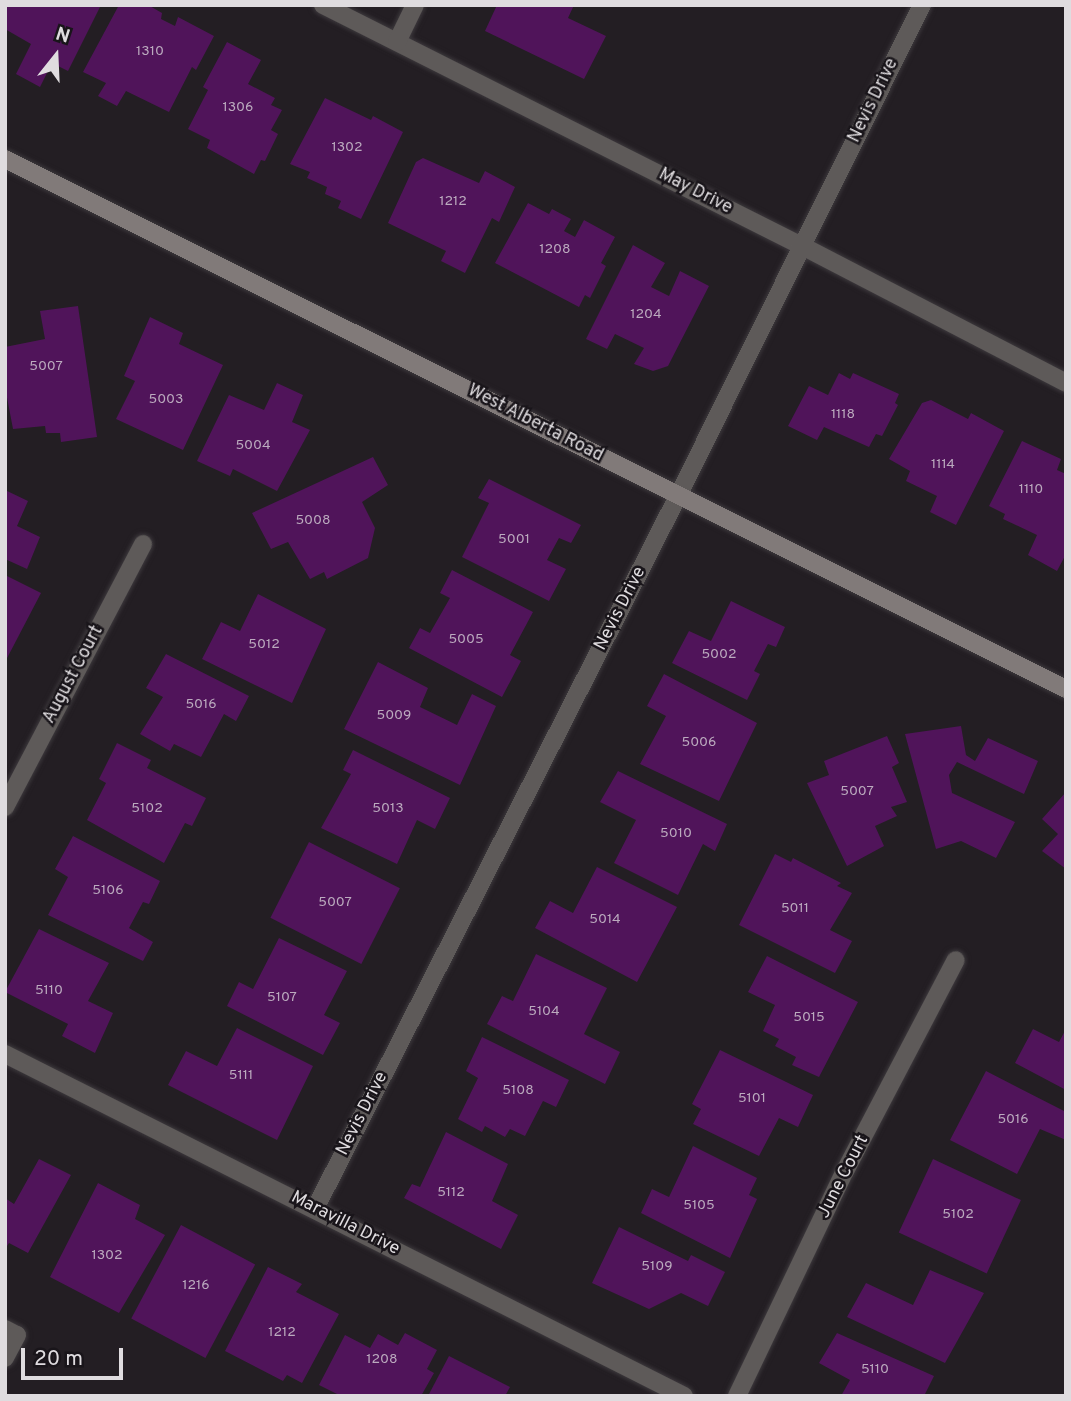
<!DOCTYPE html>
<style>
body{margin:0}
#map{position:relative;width:1071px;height:1401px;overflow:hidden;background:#231e23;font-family:Overpass,sans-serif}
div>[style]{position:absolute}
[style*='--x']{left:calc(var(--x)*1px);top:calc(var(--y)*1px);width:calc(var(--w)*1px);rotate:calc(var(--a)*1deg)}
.building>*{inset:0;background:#50145a;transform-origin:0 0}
.roads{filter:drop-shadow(0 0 2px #3d393d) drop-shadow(0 0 2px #3d393d)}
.lane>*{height:18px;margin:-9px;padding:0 9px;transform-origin:9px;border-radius:9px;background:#5e5a59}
.street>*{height:18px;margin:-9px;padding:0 9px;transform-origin:9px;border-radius:9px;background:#5e5a59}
.secondary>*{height:18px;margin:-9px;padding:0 9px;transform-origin:9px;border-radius:9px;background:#817a79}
span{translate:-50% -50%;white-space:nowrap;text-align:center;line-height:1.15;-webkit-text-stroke:5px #19151a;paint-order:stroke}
.number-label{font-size:14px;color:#bbaabe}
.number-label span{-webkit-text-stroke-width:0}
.street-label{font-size:18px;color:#dfdcdf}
.frame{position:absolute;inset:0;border:7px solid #dfdcdf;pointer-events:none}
.north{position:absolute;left:21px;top:21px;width:70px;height:70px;-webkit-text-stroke:5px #19151a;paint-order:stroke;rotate:18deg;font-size:19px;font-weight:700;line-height:28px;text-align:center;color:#dfdcdf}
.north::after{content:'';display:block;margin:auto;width:24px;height:32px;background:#dfdcdf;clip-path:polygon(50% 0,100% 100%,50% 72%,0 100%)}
.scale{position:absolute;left:21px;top:1348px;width:102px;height:32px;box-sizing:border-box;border:4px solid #dfdcdf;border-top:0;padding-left:9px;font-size:21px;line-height:24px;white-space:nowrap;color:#dfdcdf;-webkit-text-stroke:5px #19151a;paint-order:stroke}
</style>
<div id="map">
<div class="building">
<i style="clip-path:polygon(5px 5px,101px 5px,68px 71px,52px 63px,40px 87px,16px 74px,31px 44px,5px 29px)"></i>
<i style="clip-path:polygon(119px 5px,148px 5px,162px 13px,161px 19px,175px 26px,178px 17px,214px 36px,196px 70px,192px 67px,169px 112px,126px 91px,117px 106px,98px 96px,106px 83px,83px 72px)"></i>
<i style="clip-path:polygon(497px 5px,574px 5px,568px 18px,606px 36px,584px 79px,485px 31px)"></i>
<i style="clip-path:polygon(227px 42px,261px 60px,248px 84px,275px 98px,271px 105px,282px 110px,271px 130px,278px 134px,265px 161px,261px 160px,254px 174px,207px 148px,210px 140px,188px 129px,208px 90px,203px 87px)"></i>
<i style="clip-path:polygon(325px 98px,371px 120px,373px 116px,403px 132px,361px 219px,338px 208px,341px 201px,325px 194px,327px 187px,307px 178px,310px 172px,290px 164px)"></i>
<i style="clip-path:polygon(423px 158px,479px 183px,485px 171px,515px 187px,499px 222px,492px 218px,465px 273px,441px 261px,446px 251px,388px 223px,416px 162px)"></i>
<i style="clip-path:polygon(528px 203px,549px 214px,552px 209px,571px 219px,564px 231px,575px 237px,584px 220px,615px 237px,601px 263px,606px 266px,590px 298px,585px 295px,579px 307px,495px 263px)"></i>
<i style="clip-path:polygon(633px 245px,665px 263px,651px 287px,669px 296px,680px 271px,709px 286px,668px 366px,653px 371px,634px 364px,644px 348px,615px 334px,607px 349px,586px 339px)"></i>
<i style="clip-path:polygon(78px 306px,97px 437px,61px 442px,60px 433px,46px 433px,45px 426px,13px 429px,5px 387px,5px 347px,45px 339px,40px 311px)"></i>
<i style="clip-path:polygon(150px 317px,183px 333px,179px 344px,223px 365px,183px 450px,116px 419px,135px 381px,124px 376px)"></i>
<i style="clip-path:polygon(839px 373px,850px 379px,853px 373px,899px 394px,895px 403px,898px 405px,882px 436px,876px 434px,869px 447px,824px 427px,817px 440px,788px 426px,809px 386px,828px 395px)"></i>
<i style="clip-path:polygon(277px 383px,303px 395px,292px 422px,310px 430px,277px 491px,233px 469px,230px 476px,197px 461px,229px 395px,264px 410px)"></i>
<i style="clip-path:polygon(931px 400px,968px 419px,971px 413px,1004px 431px,956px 525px,930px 512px,937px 496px,906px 481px,910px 471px,889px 459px,922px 403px)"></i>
<i style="clip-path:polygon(1022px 441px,1061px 459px,1057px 470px,1066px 474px,1066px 554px,1057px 571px,1028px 555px,1037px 535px,1003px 519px,1005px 514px,989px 506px)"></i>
<i style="clip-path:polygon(373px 457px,388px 485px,362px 502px,375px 528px,368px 558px,327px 579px,324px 572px,310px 579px,288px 542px,271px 549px,252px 513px)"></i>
<i style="clip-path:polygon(489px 479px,581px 525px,571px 543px,559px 538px,547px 560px,566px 569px,549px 601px,462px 557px,489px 503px,478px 498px)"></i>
<i style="clip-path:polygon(5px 490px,28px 501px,17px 526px,40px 537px,27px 569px,5px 559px)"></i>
<i style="clip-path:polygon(452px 570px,533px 612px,510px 655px,521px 661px,502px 697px,409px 648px,420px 628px,430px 633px,450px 598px,440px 593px)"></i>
<i style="clip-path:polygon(5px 575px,41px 593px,5px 662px)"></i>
<i style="clip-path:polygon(258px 594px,326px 629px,292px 703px,202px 659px,221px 622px,240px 631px)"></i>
<i style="clip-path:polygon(731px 601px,785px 627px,776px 647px,768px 644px,754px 671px,760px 674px,747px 700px,672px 663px,689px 631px,711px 641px)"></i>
<i style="clip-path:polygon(166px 654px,249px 696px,236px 721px,224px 714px,201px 757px,174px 744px,170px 751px,140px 734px,163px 697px,146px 688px)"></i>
<i style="clip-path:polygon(378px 662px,428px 688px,420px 707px,457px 725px,472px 694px,496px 706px,460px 785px,344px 729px)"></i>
<i style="clip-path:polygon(664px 674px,757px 723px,719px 801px,640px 764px,666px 716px,647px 706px)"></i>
<i style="clip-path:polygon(961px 726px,966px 755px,975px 761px,988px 738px,1038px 761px,1024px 794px,957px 762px,949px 775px,952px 793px,1015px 822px,996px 858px,961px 841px,936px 849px,905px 734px)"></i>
<i style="clip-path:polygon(887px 736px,899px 763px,892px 767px,907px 802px,891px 807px,897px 816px,875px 826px,884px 846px,847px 866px,807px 783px,829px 775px,824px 761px)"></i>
<i style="clip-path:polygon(117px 743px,151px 760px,147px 768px,206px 798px,192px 826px,185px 823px,164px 863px,87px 820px,106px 783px,99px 779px)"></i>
<i style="clip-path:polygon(353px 750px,450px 798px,435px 829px,417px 820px,397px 864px,321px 828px,351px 774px,343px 770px)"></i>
<i style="clip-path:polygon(618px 771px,727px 824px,715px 851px,703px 844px,678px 895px,614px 863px,636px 820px,600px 802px)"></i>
<i style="clip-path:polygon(1066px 792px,1066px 869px,1042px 851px,1058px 834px,1042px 819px)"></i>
<i style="clip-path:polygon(73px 836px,160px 881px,149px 904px,143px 902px,129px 928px,153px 942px,143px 961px,48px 915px,68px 877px,55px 869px)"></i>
<i style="left:309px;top:842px;width:102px;height:85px;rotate:27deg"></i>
<i style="clip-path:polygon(775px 854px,791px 862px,793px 858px,841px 883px,837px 886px,852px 893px,830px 930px,852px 941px,835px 973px,739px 925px)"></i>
<i style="clip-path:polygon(597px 867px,677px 907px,637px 982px,535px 928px,550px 901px,573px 913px)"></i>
<i style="clip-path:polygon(39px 929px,109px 963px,88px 1001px,113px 1013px,95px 1053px,62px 1036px,68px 1024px,5px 992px)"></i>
<i style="clip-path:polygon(279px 938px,347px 971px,324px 1015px,340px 1023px,323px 1055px,227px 1006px,239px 982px,253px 989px)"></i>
<i style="clip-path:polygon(536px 954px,607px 988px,584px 1034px,620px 1052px,605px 1084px,487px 1024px,502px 996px,513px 1001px)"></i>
<i style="clip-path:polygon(767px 956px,858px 1002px,819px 1077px,792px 1065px,796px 1057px,775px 1046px,779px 1039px,763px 1031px,775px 1005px,748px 992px)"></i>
<i style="clip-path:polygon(237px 1028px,313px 1066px,277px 1140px,168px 1085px,186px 1051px,217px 1066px)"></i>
<i style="clip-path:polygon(1033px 1029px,1059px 1042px,1066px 1029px,1066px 1090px,1015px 1063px)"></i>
<i style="clip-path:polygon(482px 1037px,569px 1080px,556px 1107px,543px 1101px,525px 1136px,510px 1129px,505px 1137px,485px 1126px,482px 1132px,458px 1119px,478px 1078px,466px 1071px)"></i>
<i style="clip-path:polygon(720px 1050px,813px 1095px,798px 1127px,779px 1118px,759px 1156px,693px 1124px,701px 1109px,692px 1104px)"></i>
<i style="clip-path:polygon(986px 1071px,1066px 1112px,1066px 1140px,1040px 1129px,1017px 1174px,950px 1140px)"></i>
<i style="clip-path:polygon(446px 1132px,508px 1164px,492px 1201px,518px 1215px,501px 1249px,404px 1198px,412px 1184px,420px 1187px)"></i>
<i style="clip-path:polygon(693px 1146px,757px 1178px,749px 1195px,757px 1199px,730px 1258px,641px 1213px,652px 1189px,669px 1197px)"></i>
<i style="clip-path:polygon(39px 1159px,71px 1175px,28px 1253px,9px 1243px,5px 1249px,5px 1198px,14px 1204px)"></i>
<i style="left:933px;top:1159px;width:97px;height:81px;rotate:25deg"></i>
<i style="clip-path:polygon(98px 1183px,140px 1205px,135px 1219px,165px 1235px,119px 1313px,50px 1277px)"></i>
<i style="left:181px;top:1225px;width:84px;height:106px;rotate:28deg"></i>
<i style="clip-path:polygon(619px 1227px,688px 1261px,691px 1255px,725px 1272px,708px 1306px,681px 1293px,649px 1309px,592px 1283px)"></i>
<i style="clip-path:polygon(268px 1267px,302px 1284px,296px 1292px,339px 1314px,302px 1383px,287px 1375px,283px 1381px,225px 1351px)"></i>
<i style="clip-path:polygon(930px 1270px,984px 1293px,945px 1363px,847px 1317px,866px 1283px,913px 1305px)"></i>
<i style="clip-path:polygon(405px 1333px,437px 1350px,427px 1369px,434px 1373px,421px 1396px,341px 1396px,319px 1385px,345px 1335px,370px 1348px,378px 1334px,398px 1345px)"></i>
<i style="clip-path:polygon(837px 1333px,934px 1376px,924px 1396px,841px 1396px,850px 1380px,819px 1363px)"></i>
<i style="clip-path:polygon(449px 1356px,510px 1387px,505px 1396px,428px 1396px)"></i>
</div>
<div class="roads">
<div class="lane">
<i style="--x:5;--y:1329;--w:13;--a:27"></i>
<i style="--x:17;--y:1335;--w:26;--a:118"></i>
</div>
<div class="street">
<i style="--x:323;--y:5;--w:536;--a:26.71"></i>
<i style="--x:802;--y:246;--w:297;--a:27.4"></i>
<i style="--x:397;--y:42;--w:41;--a:-64.1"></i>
<i style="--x:5;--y:807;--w:297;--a:-62.3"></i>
<i style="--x:5;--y:1054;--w:760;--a:26.73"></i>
<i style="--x:315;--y:1209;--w:800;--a:-63.02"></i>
<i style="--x:678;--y:496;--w:548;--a:-63.58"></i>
<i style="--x:737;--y:1396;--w:250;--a:-64.4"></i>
<i style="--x:845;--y:1171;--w:238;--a:-62.3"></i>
</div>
<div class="secondary">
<i style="--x:5;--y:159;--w:1186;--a:26.54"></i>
</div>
</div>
<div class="number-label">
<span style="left:150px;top:52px">1310</span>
<span style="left:238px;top:108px">1306</span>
<span style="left:347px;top:148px">1302</span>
<span style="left:453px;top:202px">1212</span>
<span style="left:555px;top:250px">1208</span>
<span style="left:646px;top:315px">1204</span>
<span style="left:46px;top:367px">5007</span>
<span style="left:166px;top:400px">5003</span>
<span style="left:843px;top:415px">1118</span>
<span style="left:253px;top:446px">5004</span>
<span style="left:943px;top:465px">1114</span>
<span style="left:1031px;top:490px">1110</span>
<span style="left:313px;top:521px">5008</span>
<span style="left:514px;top:540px">5001</span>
<span style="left:466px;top:640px">5005</span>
<span style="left:264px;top:645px">5012</span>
<span style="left:719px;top:655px">5002</span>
<span style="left:201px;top:705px">5016</span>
<span style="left:394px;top:716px">5009</span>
<span style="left:699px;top:743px">5006</span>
<span style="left:857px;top:792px">5007</span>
<span style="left:147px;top:809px">5102</span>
<span style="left:388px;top:809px">5013</span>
<span style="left:676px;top:834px">5010</span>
<span style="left:108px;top:891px">5106</span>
<span style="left:335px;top:903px">5007</span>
<span style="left:795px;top:909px">5011</span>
<span style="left:605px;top:920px">5014</span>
<span style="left:49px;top:991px">5110</span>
<span style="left:282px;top:998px">5107</span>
<span style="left:544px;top:1012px">5104</span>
<span style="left:809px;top:1018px">5015</span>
<span style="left:241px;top:1076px">5111</span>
<span style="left:518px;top:1091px">5108</span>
<span style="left:752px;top:1099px">5101</span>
<span style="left:1013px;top:1120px">5016</span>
<span style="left:451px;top:1193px">5112</span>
<span style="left:699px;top:1206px">5105</span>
<span style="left:958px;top:1215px">5102</span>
<span style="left:107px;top:1256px">1302</span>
<span style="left:657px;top:1267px">5109</span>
<span style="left:196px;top:1286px">1216</span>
<span style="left:282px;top:1333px">1212</span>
<span style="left:382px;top:1360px">1208</span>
<span style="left:875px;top:1370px">5110</span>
</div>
<div class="street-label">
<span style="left:874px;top:101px;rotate:-64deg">Nevis Drive</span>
<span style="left:695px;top:192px;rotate:27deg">May Drive</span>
<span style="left:535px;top:424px;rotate:27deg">West Alberta Road</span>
<span style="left:621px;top:609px;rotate:-63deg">Nevis Drive</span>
<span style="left:74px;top:675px;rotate:-62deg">August Court</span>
<span style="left:363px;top:1114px;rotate:-63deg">Nevis Drive</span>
<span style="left:844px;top:1177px;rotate:-63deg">June Court</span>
<span style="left:345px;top:1224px;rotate:27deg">Maravilla Drive</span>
</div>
<div class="frame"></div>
<div class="north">N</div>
<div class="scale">20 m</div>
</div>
